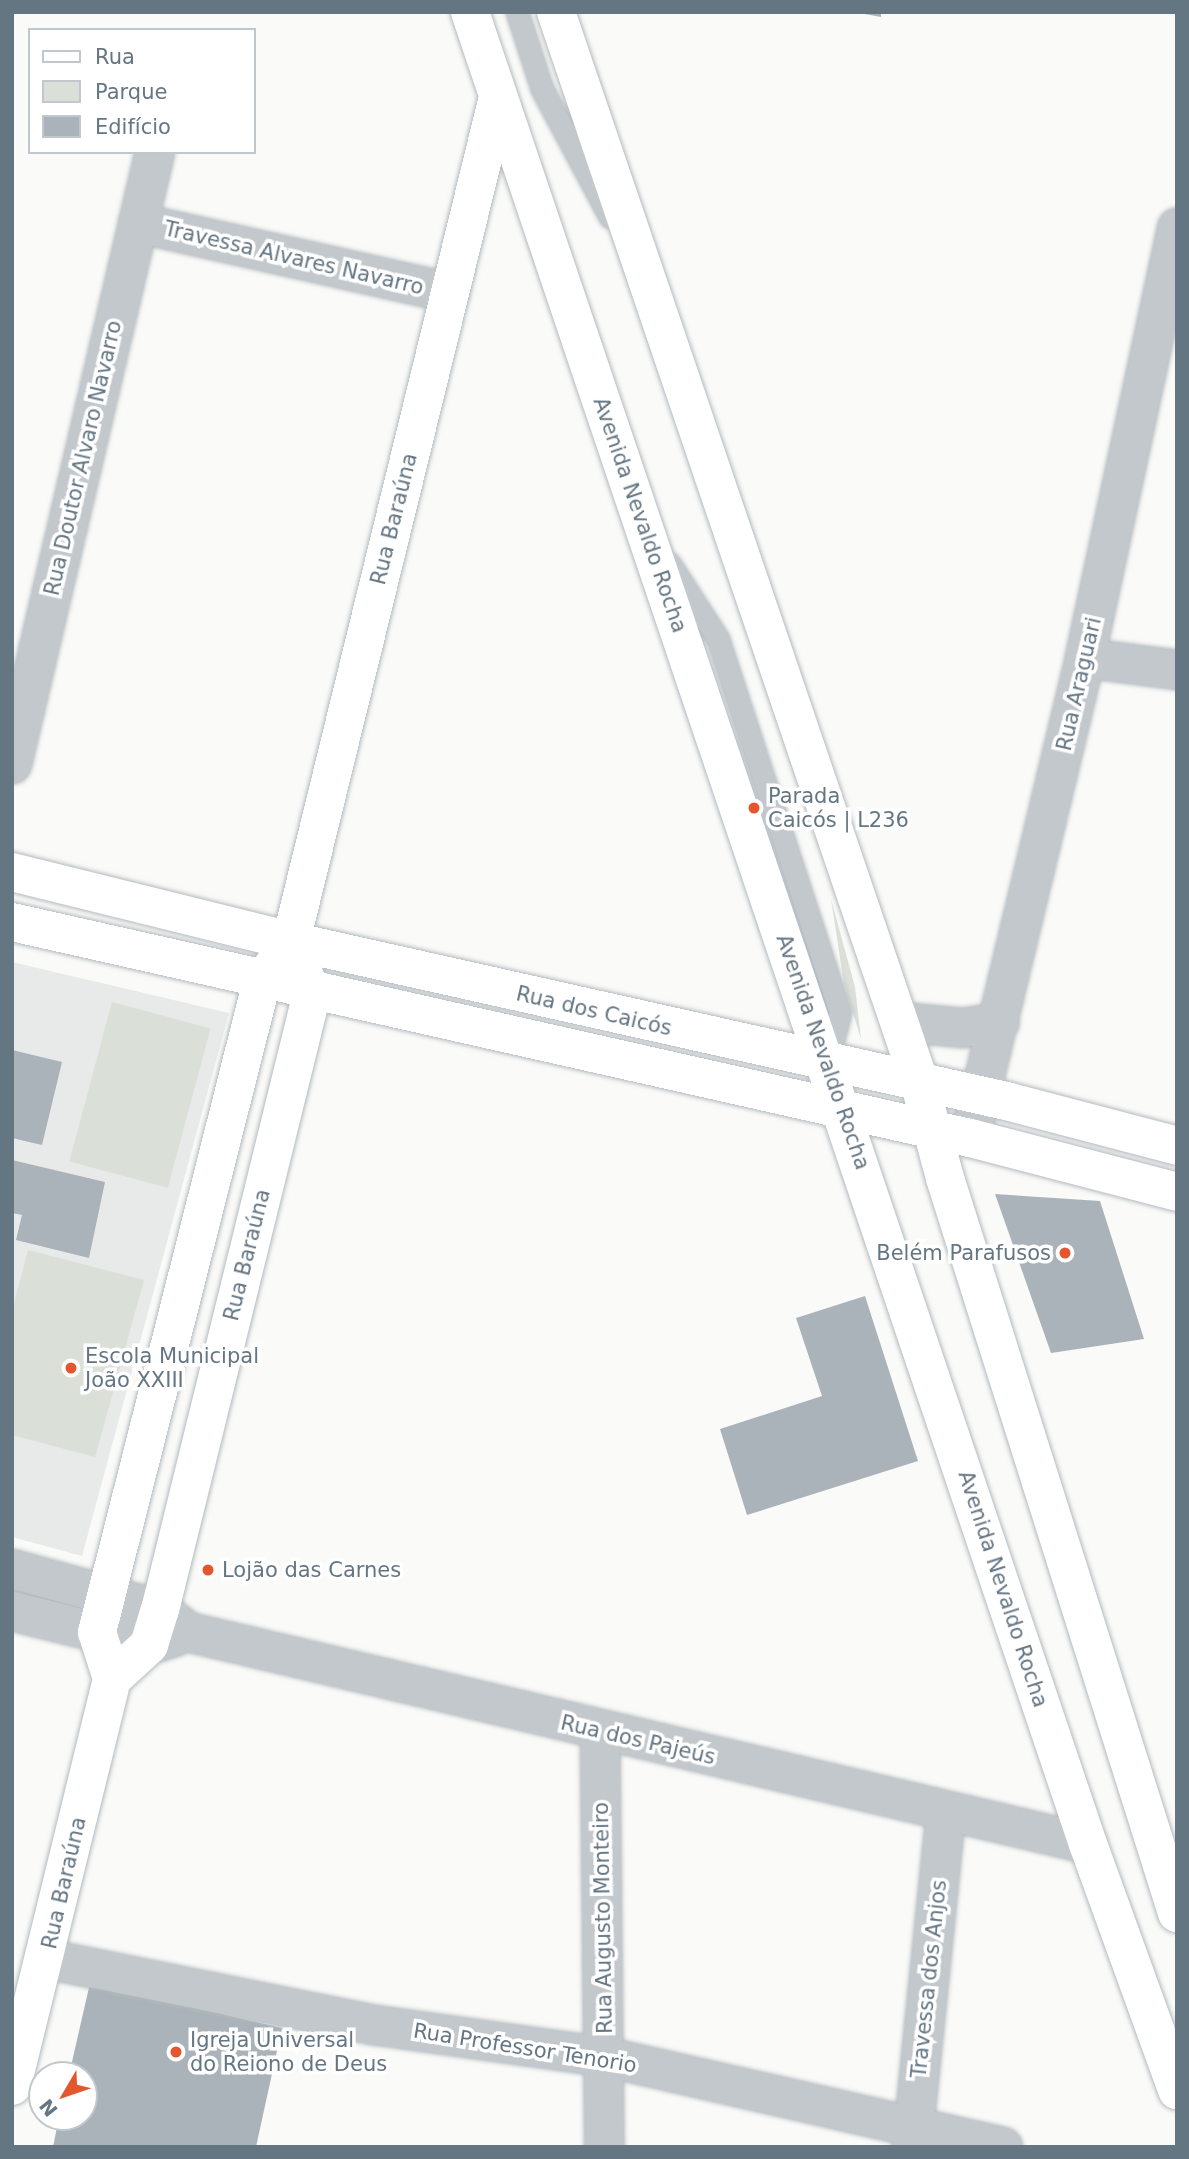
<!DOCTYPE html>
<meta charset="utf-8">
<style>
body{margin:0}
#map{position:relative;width:1189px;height:2159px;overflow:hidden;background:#fafaf8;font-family:"DejaVu Sans",sans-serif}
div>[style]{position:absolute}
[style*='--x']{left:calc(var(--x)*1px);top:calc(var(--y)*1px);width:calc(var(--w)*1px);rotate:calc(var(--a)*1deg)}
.built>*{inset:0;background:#e8e9e9}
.green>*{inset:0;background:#dadfd7;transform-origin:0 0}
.building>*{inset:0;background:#aab3b9}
.roads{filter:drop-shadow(0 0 2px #b3babf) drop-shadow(0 0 2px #b3babf)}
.lane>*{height:21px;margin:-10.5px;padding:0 10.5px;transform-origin:10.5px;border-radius:10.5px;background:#c3c8cc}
.street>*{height:38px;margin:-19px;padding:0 19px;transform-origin:19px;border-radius:19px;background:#c3c8cc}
.secondary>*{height:38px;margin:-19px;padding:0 19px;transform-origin:19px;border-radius:19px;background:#fff}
.highway>*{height:38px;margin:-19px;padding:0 19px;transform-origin:19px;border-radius:19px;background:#fff}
.dots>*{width:19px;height:19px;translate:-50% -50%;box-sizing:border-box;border:4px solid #fff;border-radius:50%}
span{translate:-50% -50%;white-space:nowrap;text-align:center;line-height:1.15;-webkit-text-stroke:7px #fff;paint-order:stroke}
.street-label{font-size:21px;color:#657683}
.poi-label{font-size:21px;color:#657683}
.left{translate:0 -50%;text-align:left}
.right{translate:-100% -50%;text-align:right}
.frame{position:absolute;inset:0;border:14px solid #657683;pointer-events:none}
.legend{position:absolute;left:28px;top:28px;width:228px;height:126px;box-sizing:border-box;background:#fff;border:2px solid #c1c8cd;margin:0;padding:9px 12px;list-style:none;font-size:21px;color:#657683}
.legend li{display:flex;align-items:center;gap:14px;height:35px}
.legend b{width:35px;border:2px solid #c1c8cd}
.north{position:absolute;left:28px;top:2061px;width:70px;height:70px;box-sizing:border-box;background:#fff;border:2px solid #c1c8cd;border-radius:50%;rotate:231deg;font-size:19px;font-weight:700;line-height:28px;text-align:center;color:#657683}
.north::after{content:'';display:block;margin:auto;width:24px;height:32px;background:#e4572e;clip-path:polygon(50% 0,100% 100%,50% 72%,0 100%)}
</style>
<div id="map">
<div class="built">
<i style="clip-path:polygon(12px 962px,229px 1013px,82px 1556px,12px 1537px)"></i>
</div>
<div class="green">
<i style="clip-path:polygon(831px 899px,855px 987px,861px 1039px,844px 984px)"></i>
<i style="left:112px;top:1002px;width:102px;height:165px;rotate:15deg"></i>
<i style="clip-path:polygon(28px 1250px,144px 1280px,95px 1457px,12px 1435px,12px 1311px)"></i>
</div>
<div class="building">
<i style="clip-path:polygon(854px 12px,881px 12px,881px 17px)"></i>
<i style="clip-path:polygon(12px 1050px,62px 1062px,42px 1145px,12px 1138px)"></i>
<i style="clip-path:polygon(12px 1160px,105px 1182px,89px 1258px,16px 1240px,22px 1215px,12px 1213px)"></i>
<i style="clip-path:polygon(995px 1194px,1100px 1201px,1144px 1339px,1051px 1353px)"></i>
<i style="clip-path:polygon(865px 1296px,918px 1461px,747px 1515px,720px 1429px,822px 1396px,796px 1318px)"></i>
<i style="clip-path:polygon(90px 1983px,282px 2028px,256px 2147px,53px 2147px,59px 2117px,84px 2117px,84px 2075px,69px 2075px)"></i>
</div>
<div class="roads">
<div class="lane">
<i style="--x:517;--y:12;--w:81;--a:72"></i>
<i style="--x:542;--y:89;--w:145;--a:62"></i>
<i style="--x:669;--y:563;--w:90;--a:57.2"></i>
<i style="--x:718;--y:639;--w:383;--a:71.9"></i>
<i style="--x:837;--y:1003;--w:10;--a:73"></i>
<i style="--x:840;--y:1013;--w:48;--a:104.6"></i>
</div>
<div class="street">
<i style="--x:138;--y:223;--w:320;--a:12.6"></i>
<i style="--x:1085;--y:658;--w:93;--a:7.4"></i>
<i style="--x:12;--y:764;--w:628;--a:-76.85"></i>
<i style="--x:900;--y:1022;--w:63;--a:5.4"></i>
<i style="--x:963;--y:1028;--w:37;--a:-9"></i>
<i style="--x:970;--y:1138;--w:494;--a:-76.5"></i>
<i style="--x:1085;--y:658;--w:440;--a:-77.9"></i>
<i style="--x:12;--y:1569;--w:154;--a:15.5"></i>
<i style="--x:160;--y:1610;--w:36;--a:38"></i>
<i style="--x:188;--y:1632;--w:925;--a:13.25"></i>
<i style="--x:12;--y:1611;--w:141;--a:13.9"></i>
<i style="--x:149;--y:1645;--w:28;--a:-18"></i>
<i style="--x:600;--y:1731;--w:416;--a:89.4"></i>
<i style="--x:46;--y:1959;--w:335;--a:11.4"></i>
<i style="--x:374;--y:2025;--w:234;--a:7.9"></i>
<i style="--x:606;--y:2057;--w:407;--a:12.8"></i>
<i style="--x:912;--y:2147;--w:337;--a:-84.2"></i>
</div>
<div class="secondary">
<i style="--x:12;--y:872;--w:287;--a:13.9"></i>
<i style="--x:291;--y:941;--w:733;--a:12.61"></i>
<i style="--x:1006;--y:1101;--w:177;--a:14.7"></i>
<i style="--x:12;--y:922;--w:982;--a:12.71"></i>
<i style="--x:970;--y:1138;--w:214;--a:14.6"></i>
<i style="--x:112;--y:1679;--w:50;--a:-42.6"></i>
<i style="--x:149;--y:1645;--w:37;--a:-73"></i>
<i style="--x:160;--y:1610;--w:635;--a:-76.16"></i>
<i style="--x:312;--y:993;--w:26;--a:-113"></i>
<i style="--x:12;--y:2086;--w:419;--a:-76.2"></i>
<i style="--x:112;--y:1679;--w:49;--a:-107.7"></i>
<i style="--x:97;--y:1632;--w:672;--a:-75.78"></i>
<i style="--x:262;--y:981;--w:49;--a:-54.1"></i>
<i style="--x:291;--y:941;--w:869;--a:-76.22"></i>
</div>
<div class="highway">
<i style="--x:470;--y:12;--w:1933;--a:71.36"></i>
<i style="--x:1088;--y:1844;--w:262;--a:70.1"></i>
<i style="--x:556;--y:12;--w:1129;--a:71.24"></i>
<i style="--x:919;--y:1081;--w:100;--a:75"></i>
<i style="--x:945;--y:1178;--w:771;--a:72.48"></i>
</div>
</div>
<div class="dots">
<i style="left:754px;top:808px;background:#e4572e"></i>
<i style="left:1065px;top:1253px;background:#e4572e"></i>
<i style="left:71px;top:1368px;background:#e4572e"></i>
<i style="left:208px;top:1570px;background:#e4572e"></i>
<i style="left:176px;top:2052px;background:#e4572e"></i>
</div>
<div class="street-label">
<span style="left:294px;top:258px;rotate:13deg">Travessa Alvares Navarro</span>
<span style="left:83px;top:458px;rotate:-77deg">Rua Doutor Alvaro Navarro</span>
<span style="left:640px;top:515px;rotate:71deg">Avenida Nevaldo Rocha</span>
<span style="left:394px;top:519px;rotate:-76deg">Rua Baraúna</span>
<span style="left:1079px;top:684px;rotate:-77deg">Rua Araguari</span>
<span style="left:594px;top:1011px;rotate:13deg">Rua dos Caicós</span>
<span style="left:823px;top:1052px;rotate:71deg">Avenida Nevaldo Rocha</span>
<span style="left:247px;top:1255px;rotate:-76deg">Rua Baraúna</span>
<span style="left:1003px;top:1589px;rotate:72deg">Avenida Nevaldo Rocha</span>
<span style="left:638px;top:1740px;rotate:13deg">Rua dos Pajeús</span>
<span style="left:64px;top:1883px;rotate:-77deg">Rua Baraúna</span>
<span style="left:603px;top:1918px;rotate:-91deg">Rua Augusto Monteiro</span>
<span style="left:929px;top:1979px;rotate:-84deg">Travessa dos Anjos</span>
<span style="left:525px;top:2048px;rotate:9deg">Rua Professor Tenorio</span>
</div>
<div class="poi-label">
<span class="left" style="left:768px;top:808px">Parada<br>Caicós | L236</span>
<span class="right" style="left:1051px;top:1253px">Belém Parafusos</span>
<span class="left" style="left:85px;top:1368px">Escola Municipal<br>João XXIII</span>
<span class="left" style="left:222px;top:1570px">Lojão das Carnes</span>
<span class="left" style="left:190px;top:2052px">Igreja Universal<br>do Reiono de Deus</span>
</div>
<div class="frame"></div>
<ul class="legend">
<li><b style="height:9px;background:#fff"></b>Rua</li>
<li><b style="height:19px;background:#dadfd7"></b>Parque</li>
<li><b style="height:19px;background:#aab3b9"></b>Edifício</li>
</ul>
<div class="north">N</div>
</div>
